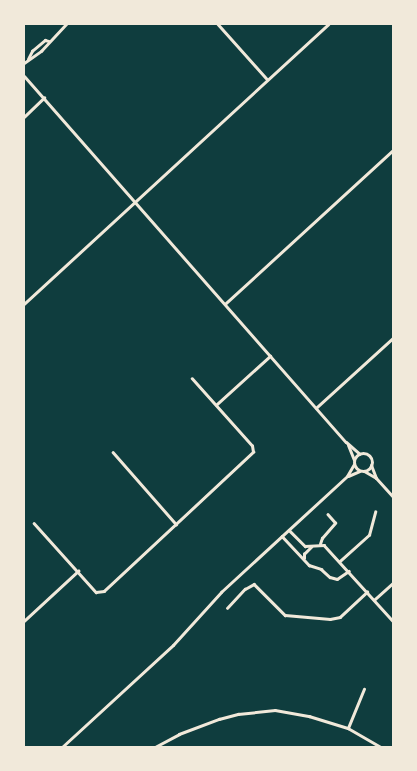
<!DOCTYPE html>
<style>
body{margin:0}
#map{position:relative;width:417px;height:771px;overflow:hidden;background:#0f3d3e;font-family:Raleway,sans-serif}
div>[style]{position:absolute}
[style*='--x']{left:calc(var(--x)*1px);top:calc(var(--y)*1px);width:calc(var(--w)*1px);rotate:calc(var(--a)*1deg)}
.minor>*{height:2.5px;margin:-1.25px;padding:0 1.25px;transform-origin:1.25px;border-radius:1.25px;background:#f1e9da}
.tertiary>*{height:3px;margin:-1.5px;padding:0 1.5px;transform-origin:1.5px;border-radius:1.5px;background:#f1e9da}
.tertiary>.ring{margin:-1.5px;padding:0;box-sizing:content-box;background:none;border:3px solid #f1e9da;border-radius:50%}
span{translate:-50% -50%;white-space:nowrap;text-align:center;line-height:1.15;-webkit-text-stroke:4px #f1e9da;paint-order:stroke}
.frame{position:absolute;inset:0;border:25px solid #f1e9da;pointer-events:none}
</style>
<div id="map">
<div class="minor">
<i style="--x:218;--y:24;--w:74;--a:48.3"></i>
<i style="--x:28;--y:59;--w:9;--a:-63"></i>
<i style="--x:32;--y:51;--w:17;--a:-40"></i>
<i style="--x:45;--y:40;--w:4;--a:14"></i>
<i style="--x:24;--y:63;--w:21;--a:-35"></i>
<i style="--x:41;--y:51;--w:37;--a:-47"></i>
<i style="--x:24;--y:117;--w:28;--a:-44"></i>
<i style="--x:24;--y:304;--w:413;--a:-42.6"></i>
<i style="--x:225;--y:304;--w:228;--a:-42.5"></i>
<i style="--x:216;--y:405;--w:73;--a:-42.2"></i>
<i style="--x:316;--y:408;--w:104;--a:-42.3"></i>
<i style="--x:113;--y:452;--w:96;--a:48.8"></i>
<i style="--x:34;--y:523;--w:93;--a:48.1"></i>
<i style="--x:96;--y:592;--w:8;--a:-7"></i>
<i style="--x:104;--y:591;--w:204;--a:-43"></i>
<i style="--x:253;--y:452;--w:6;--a:-99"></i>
<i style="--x:252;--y:446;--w:90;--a:-131.8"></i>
<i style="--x:289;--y:530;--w:23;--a:45"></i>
<i style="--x:305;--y:546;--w:19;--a:-3"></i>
<i style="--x:324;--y:545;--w:103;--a:47.8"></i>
<i style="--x:282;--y:536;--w:40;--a:47"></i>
<i style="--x:309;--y:565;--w:13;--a:18"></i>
<i style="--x:321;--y:569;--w:12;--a:42"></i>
<i style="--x:330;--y:577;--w:7;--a:16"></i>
<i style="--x:337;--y:579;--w:14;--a:-34"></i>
<i style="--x:320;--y:544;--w:6;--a:-72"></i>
<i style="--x:322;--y:538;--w:20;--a:-49"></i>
<i style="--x:335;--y:523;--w:11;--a:-131"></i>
<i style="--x:304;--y:558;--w:4;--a:-90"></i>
<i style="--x:304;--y:554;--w:10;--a:-45"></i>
<i style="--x:340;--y:561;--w:39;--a:-42"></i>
<i style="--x:369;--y:535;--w:24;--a:-75"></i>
<i style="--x:374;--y:600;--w:25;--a:-42"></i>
<i style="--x:227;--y:608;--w:26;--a:-47"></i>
<i style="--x:245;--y:589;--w:10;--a:-29"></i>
<i style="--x:254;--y:584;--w:44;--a:45"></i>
<i style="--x:285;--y:615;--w:45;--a:5.1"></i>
<i style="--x:330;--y:619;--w:10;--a:-11"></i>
<i style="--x:340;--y:617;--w:37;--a:-43"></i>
<i style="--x:24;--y:621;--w:74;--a:-42.8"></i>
<i style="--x:348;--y:728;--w:42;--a:-67.7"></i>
<i style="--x:155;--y:747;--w:27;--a:-28"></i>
<i style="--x:179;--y:734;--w:43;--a:-20.6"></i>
<i style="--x:219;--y:719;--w:20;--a:-15"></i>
<i style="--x:238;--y:714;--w:37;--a:-6"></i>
<i style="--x:275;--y:710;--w:35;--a:10"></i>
<i style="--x:309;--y:716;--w:41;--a:17.1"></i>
<i style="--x:348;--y:728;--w:38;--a:30"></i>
</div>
<div class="tertiary">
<i style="--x:24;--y:76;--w:487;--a:48.7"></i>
<i style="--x:346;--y:442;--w:18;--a:41"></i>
<i style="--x:348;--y:445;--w:16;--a:68"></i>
<i class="ring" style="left:354px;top:453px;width:15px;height:15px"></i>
<i style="--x:371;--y:465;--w:14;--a:69"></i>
<i style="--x:364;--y:471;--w:14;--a:30"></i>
<i style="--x:376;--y:478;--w:25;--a:48"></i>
<i style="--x:348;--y:476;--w:13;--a:-23"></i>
<i style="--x:62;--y:747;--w:151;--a:-42.6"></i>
<i style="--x:173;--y:645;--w:72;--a:-47.8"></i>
<i style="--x:221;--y:592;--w:171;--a:-42.6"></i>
<i style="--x:347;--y:476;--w:14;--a:-60"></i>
</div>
<div class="frame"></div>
</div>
